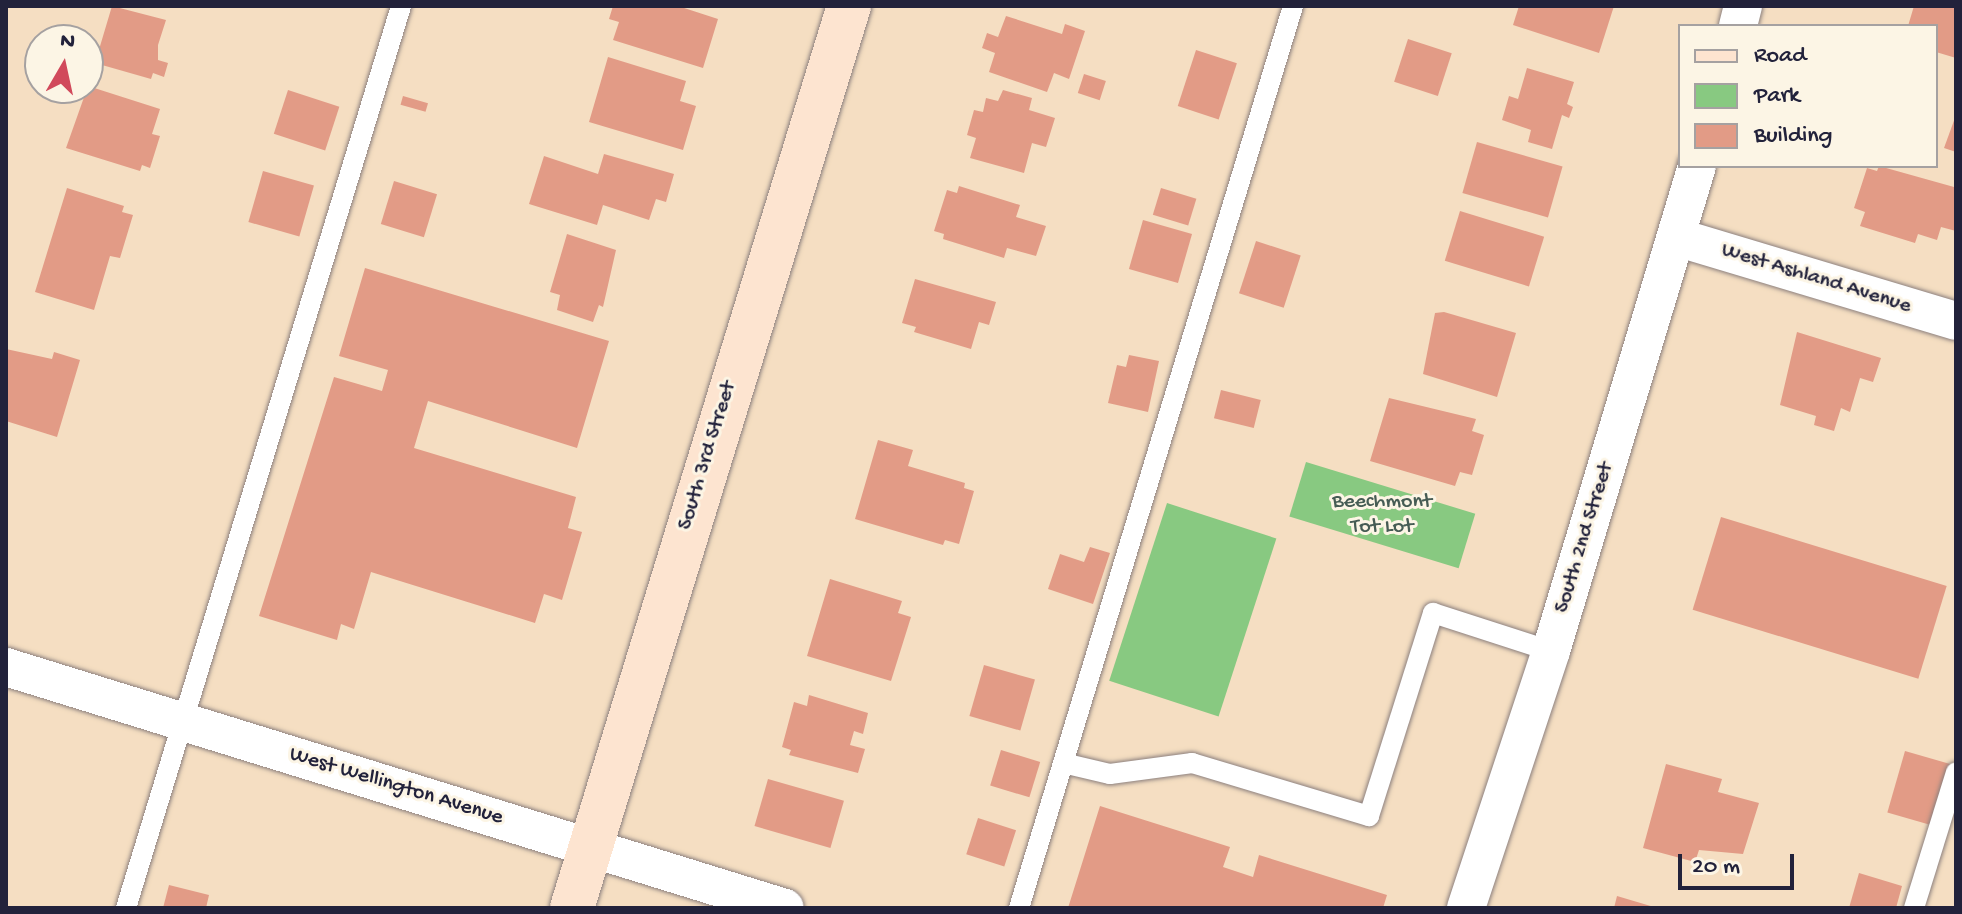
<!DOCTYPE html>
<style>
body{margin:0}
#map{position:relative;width:1962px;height:914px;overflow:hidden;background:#f5dec2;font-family:"Gochi Hand",sans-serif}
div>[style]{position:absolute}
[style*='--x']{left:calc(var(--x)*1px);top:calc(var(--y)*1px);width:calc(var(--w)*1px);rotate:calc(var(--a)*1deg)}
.green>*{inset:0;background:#88c981;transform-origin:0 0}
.building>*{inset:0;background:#e29b86;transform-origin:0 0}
.roads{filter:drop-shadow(0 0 2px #8c807e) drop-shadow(0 0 2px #8c807e)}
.service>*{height:20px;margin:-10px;padding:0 10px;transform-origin:10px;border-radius:10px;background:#fff}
.minor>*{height:38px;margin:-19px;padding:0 19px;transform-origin:19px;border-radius:19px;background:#fff}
.secondary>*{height:44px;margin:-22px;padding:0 22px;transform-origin:22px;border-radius:22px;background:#fde4d0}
span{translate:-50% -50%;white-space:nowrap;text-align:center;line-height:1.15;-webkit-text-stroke:6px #fcf5e5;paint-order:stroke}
.street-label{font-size:22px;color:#22223b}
.park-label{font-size:22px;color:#465c54}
.frame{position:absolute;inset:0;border:8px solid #22223b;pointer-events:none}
.legend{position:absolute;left:1678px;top:24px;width:260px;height:144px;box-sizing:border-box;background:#fcf5e5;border:2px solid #a5a1a1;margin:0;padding:10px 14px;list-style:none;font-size:24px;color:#22223b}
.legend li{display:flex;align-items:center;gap:16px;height:40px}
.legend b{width:40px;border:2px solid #a5a1a1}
.north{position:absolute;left:24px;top:24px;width:80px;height:80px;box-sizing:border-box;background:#fcf5e5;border:2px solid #a5a1a1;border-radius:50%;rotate:9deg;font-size:22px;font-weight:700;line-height:32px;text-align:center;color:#22223b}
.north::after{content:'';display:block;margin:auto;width:28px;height:36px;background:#d1495b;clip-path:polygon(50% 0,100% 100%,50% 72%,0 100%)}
.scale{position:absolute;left:1678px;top:854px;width:116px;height:36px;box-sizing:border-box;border:4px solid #22223b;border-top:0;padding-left:10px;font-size:24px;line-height:28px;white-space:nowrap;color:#22223b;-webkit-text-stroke:6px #fcf5e5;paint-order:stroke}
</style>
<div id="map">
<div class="green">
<i style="left:1306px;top:462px;width:177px;height:57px;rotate:17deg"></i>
<i style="left:1167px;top:503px;width:115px;height:187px;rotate:18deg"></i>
</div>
<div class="building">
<i style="clip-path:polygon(112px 6px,166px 20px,158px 45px,158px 60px,168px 63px,164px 77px,153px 73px,151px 79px,95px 63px)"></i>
<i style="clip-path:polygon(613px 6px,678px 6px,718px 19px,703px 68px,613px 40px,619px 22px,609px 19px)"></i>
<i style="clip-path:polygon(1519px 6px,1614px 6px,1599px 53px,1513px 25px)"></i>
<i style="clip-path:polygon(1914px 6px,1956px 6px,1956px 58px,1936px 52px,1936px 26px,1908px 26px)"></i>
<i style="clip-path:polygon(1006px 16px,1062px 34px,1065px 24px,1085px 31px,1069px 79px,1054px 73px,1047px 92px,989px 72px,995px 53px,982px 48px,987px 33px,998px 37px)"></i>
<i style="left:1408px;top:39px;width:46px;height:45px;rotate:18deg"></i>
<i style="left:1196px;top:50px;width:43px;height:59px;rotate:18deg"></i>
<i style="clip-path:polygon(608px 57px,686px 81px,680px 101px,696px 106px,683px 150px,589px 122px)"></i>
<i style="clip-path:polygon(1527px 68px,1574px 82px,1567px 104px,1573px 107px,1569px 118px,1562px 115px,1552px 149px,1528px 142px,1531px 130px,1502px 120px,1509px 96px,1518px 99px)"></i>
<i style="left:1084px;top:74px;width:23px;height:20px;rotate:18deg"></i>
<i style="clip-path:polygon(88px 86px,160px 109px,152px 134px,160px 136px,150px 168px,142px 165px,140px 171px,66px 148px)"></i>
<i style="left:288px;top:90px;width:54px;height:46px;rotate:18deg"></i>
<i style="clip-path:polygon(1003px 90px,1032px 98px,1029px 110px,1055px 118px,1046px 147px,1032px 143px,1024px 173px,970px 158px,976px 138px,967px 135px,974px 110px,983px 112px,986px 98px,998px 101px)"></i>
<i style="left:403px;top:96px;width:26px;height:9px;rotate:16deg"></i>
<i style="clip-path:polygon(1956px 115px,1956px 152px,1944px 148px)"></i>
<i style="left:1477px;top:142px;width:89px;height:53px;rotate:16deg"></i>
<i style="clip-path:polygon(604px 154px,674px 174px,666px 202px,656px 199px,649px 220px,603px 205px,597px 225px,529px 204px,544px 156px,598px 174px)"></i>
<i style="clip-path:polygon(1879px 166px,1954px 187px,1956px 231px,1941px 227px,1937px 240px,1918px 234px,1915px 243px,1860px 226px,1865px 212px,1854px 208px,1867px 168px,1877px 171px)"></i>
<i style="left:263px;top:171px;width:53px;height:53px;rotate:16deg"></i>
<i style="left:394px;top:181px;width:45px;height:45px;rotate:17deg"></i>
<i style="clip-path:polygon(959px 186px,1020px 205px,1016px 217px,1046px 226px,1036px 256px,1007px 248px,1004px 258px,943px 239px,944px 234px,934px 231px,947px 190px,957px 193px)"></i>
<i style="clip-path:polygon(67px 188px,124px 206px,122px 212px,133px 215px,120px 258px,110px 256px,94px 310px,35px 292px)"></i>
<i style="left:1161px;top:188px;width:37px;height:28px;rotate:17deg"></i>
<i style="left:1460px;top:211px;width:88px;height:52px;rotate:17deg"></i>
<i style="left:1143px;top:220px;width:51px;height:51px;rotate:16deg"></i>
<i style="clip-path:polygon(567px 234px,616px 250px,603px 307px,599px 305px,593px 322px,557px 310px,560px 295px,550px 292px)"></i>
<i style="left:1256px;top:241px;width:47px;height:55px;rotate:18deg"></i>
<i style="clip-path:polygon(365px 268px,609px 341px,577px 448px,428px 401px,414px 448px,576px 497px,568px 528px,582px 532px,562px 600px,544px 594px,535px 623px,371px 572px,354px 629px,341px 624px,337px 640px,259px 616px,334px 377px,382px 391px,388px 370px,339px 356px)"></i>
<i style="clip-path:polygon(915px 279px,996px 302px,989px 325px,979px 322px,971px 349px,914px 332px,916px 327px,902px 323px)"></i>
<i style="clip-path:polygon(1444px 312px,1516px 333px,1497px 397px,1423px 374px,1435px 313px)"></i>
<i style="clip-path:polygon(1797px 332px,1881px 358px,1873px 382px,1860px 378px,1850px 412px,1841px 408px,1834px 431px,1814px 425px,1816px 416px,1780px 405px)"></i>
<i style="clip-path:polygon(6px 349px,52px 359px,54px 352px,80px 360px,57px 437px,6px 421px)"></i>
<i style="clip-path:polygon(1129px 355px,1159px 361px,1148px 412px,1108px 403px,1117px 365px,1126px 367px)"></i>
<i style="left:1221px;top:390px;width:41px;height:29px;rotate:14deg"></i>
<i style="clip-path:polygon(1389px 398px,1476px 419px,1472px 431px,1484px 435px,1472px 475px,1460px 472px,1455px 486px,1370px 461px)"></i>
<i style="clip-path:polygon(878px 440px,913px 450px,908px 466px,965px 483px,964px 488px,974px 491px,959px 544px,945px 540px,943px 545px,855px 519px)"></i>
<i style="left:1721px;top:517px;width:236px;height:97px;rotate:17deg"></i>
<i style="clip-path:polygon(1090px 547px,1110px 553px,1093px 604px,1048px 589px,1060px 554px,1084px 562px)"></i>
<i style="clip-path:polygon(830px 579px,902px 601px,898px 613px,911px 617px,891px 681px,807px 656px)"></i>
<i style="left:984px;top:665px;width:53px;height:53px;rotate:16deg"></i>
<i style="clip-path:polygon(809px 695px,868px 713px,863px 734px,854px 731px,850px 745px,865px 749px,858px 773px,789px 755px,791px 750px,782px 747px,794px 702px,807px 706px)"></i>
<i style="left:1001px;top:750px;width:41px;height:37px;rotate:17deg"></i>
<i style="left:1905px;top:751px;width:46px;height:64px;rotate:16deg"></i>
<i style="clip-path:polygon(1666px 764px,1722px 779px,1718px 792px,1759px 803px,1743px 854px,1699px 850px,1695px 862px,1643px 848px)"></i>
<i style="left:768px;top:779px;width:79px;height:49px;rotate:16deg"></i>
<i style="clip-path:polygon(1100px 806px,1230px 847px,1223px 867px,1253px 877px,1259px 855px,1387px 895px,1383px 908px,1068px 908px)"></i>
<i style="left:978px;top:818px;width:40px;height:38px;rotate:18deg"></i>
<i style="clip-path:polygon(1859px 873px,1902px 886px,1896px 908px,1849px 908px)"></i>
<i style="clip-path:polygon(169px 885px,209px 895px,206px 908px,163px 908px)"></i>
<i style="clip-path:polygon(1617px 896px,1654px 907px,1654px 908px,1614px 908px)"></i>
</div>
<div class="roads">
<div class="service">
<i style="--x:1063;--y:763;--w:48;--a:13.2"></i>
<i style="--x:1110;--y:774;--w:83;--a:-7.6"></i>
<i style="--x:1192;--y:763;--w:185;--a:16.7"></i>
<i style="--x:1369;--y:816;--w:213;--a:-72.5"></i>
<i style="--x:1433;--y:613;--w:124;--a:17.9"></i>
<i style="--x:126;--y:908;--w:943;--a:-73.04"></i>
<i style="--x:1019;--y:908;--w:943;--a:-73.1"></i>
<i style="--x:1914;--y:908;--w:142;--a:-72.8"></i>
</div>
<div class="minor">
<i style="--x:1738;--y:26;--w:21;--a:-76"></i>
<i style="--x:1676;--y:237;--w:292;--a:16.7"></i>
<i style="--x:6;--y:667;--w:815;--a:17.19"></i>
<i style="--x:1466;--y:908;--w:271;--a:-71.7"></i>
<i style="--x:1551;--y:651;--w:506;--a:-73.25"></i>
</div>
<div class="secondary">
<i style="--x:572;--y:908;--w:944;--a:-72.93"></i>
</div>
</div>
<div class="street-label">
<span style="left:1816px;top:279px;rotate:17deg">West Ashland Avenue</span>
<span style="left:708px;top:456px;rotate:-73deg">South 3rd Street</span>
<span style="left:1585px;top:538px;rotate:-73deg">South 2nd Street</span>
<span style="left:396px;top:787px;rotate:17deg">West Wellington Avenue</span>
</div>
<div class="park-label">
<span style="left:1382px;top:515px">Beechmont<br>Tot Lot</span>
</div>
<div class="frame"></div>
<ul class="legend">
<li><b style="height:10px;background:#fde4d0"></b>Road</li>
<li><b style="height:22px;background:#88c981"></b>Park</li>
<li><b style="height:22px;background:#e29b86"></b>Building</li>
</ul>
<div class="north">N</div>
<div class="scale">20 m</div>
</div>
